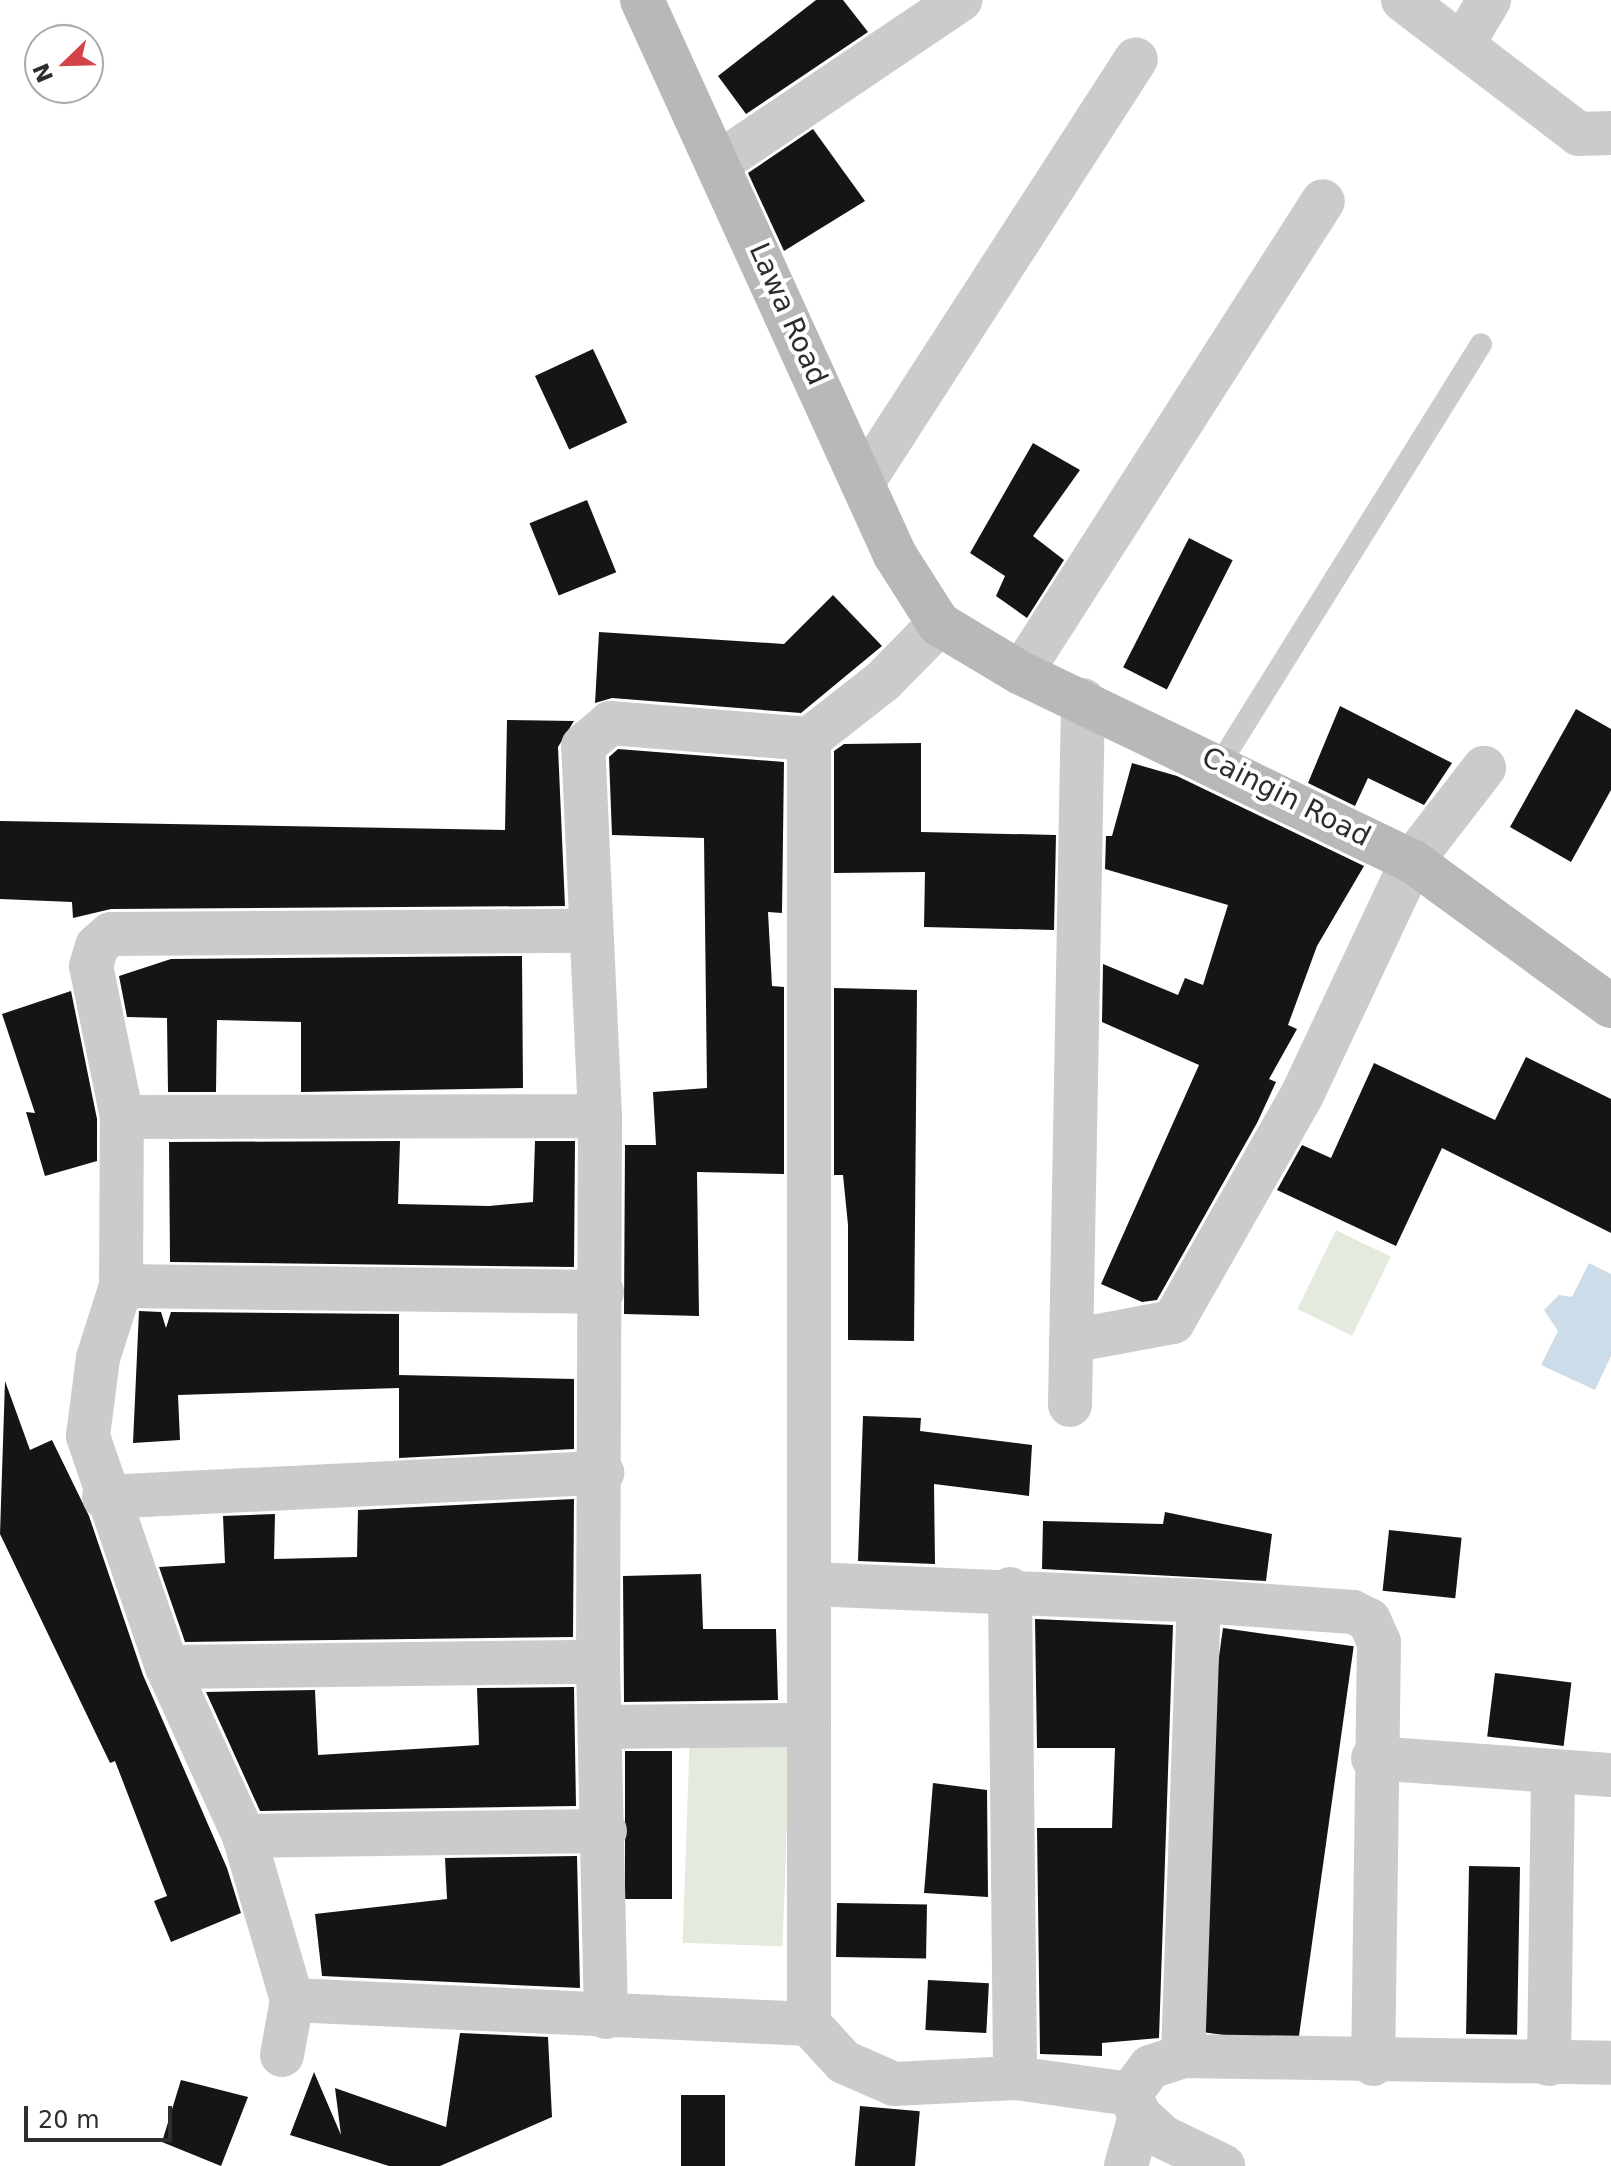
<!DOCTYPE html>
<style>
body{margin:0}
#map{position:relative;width:1611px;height:2166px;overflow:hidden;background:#fff;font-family:"DejaVu Sans",sans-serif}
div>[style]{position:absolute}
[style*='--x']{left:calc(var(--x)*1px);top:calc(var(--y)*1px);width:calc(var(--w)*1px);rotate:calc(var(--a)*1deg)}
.green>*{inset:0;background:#e4eade;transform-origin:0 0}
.water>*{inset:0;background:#ccdce8}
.building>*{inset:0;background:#151515;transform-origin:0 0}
.lane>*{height:22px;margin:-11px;padding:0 11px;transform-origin:11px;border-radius:11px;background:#cbcbcb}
.street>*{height:44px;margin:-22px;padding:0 22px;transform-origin:22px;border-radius:22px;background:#cbcbcb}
.secondary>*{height:44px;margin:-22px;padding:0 22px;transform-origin:22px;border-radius:22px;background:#b8b8b8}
span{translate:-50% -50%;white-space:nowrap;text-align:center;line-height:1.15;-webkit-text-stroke:8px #fff;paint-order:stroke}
.street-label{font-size:28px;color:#2e2e2e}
.north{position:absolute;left:24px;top:24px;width:80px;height:80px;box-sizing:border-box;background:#fff;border:2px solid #ababab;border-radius:50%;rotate:247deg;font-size:22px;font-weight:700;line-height:32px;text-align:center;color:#2e2e2e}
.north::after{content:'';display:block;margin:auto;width:28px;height:36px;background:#d34347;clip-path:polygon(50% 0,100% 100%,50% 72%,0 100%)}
.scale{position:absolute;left:24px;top:2106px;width:148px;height:36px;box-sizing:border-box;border:4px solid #2e2e2e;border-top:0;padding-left:10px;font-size:24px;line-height:28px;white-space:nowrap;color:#2e2e2e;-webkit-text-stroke:6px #fff;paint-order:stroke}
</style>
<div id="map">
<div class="green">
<i style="left:1336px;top:1230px;width:61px;height:88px;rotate:26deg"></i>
<i style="left:690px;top:1731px;width:100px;height:212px;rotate:2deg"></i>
</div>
<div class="water">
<i style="clip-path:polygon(1589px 1263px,1611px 1274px,1611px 1356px,1595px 1390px,1541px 1365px,1558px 1331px,1544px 1310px,1559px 1295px,1572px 1297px)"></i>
</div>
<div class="building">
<i style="clip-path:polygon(816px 0,843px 0,868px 32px,746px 114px,718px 76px)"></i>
<i style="clip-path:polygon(813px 129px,865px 201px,784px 251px,748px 173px)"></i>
<i style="left:593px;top:349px;width:81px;height:64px;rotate:65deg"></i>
<i style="clip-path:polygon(1033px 443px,1080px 470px,1033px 536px,1064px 560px,1027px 618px,996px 596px,1005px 576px,970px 553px)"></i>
<i style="left:587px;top:500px;width:78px;height:62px;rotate:68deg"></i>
<i style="left:1189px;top:538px;width:49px;height:145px;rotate:27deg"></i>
<i style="clip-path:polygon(833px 595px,882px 646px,801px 713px,612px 698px,595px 703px,599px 632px,784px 644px)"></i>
<i style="clip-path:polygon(1340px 706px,1452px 763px,1424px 805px,1368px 778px,1355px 806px,1308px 783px)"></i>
<i style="clip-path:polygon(1576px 709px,1611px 729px,1611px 790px,1571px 862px,1510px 827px)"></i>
<i style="clip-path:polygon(507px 720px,574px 721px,558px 747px,565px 906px,111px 909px,73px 918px,72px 902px,0 899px,0 821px,505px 830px)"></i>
<i style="clip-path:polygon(921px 743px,921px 832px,1056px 835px,1054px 930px,924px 927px,925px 872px,834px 873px,834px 751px,844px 744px)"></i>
<i style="clip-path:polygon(618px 749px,784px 762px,782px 913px,768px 912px,772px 986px,784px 987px,784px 1174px,697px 1172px,699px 1316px,624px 1314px,625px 1145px,656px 1145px,653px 1092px,707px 1088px,704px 838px,612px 835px,609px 757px)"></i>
<i style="clip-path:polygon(1132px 763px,1177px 776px,1364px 866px,1317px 946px,1288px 1025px,1297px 1029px,1269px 1079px,1276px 1082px,1257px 1123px,1157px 1300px,1142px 1302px,1101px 1284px,1199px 1065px,1102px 1022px,1103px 964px,1178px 995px,1185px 978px,1203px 985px,1228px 905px,1105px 869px,1106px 836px,1112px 836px)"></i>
<i style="clip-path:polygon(522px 956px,523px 1088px,301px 1092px,301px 1022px,217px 1020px,216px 1092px,168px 1092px,167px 1018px,127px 1017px,119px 976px,171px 959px)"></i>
<i style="clip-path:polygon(834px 988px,917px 990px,914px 1341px,848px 1340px,848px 1225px,843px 1175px,834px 1175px)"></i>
<i style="clip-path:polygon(71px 991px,97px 1119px,97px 1161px,45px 1176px,26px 1112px,35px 1113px,2px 1014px)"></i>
<i style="clip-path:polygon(1526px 1057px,1611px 1099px,1611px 1233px,1442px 1148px,1396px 1246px,1277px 1190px,1302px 1145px,1331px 1158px,1374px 1063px,1495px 1120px)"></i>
<i style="clip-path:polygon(400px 1141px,398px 1204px,489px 1206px,533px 1202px,535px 1141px,575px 1141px,574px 1267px,170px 1262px,169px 1142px)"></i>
<i style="clip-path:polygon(139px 1311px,161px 1312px,166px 1328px,171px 1312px,399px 1314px,399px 1375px,574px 1379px,574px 1449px,399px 1458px,399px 1388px,178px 1395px,180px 1440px,133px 1443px)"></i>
<i style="clip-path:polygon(5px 1381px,30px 1450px,52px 1440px,89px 1516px,143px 1675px,227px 1868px,241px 1913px,171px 1942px,154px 1901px,167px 1896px,115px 1761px,110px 1763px,0 1534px)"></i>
<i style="clip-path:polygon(863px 1416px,921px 1418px,920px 1431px,1032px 1445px,1029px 1496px,934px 1484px,935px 1564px,858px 1561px)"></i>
<i style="clip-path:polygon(574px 1499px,573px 1637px,185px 1642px,159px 1567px,225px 1563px,223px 1516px,275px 1514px,274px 1559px,357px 1557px,358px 1510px)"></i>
<i style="clip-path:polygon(1165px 1512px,1272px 1534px,1266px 1581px,1042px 1569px,1043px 1521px,1163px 1524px)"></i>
<i style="left:1389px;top:1530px;width:73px;height:61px;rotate:6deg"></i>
<i style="clip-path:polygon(701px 1574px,703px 1629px,776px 1629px,778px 1700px,624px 1702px,623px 1576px)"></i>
<i style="clip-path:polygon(1035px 1619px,1173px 1625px,1159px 2038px,1102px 2043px,1102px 2056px,1040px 2054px,1037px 1828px,1112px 1828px,1115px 1748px,1037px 1748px)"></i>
<i style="left:1223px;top:1628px;width:132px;height:403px;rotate:8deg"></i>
<i style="left:1495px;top:1673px;width:77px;height:64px;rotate:7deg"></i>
<i style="clip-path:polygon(574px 1687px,576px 1806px,260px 1811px,206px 1692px,315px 1690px,318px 1755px,479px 1745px,477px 1688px)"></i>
<i style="left:672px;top:1751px;width:148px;height:47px;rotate:90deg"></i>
<i style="clip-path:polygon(933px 1783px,987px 1790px,988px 1897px,924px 1893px)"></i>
<i style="clip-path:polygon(577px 1856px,580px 1988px,322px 1976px,315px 1914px,447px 1899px,445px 1858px)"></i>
<i style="left:1469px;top:1866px;width:51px;height:168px;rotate:1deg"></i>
<i style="left:837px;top:1903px;width:90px;height:54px;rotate:1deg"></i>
<i style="left:928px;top:1980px;width:61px;height:50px;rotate:3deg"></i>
<i style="clip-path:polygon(460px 2033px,548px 2037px,552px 2117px,440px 2166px,389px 2166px,290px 2135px,314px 2072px,341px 2135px,335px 2088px,446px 2127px)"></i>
<i style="clip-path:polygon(181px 2080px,248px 2097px,221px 2166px,162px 2142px)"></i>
<i style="left:725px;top:2095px;width:71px;height:44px;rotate:90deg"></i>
<i style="left:860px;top:2106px;width:60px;height:60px;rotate:5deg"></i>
</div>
<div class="lane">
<i style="--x:1221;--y:762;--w:492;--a:-58.1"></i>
</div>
<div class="street">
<i style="--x:1403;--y:0;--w:221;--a:37.3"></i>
<i style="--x:1579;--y:134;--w:32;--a:-2"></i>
<i style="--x:1464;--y:42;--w:49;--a:-59.2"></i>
<i style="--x:720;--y:162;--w:290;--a:-34"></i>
<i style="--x:863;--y:482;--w:503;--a:-57.16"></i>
<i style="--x:939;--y:624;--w:80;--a:134.5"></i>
<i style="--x:883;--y:681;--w:94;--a:141.9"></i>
<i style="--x:809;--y:739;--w:1285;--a:90"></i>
<i style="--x:809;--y:2024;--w:52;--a:47.4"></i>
<i style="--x:844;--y:2062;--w:55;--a:23.7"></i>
<i style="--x:894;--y:2084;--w:121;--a:-2.8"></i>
<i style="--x:1015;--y:2078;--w:116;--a:7.9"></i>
<i style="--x:1130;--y:2094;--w:24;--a:66"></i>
<i style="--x:1140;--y:2116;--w:31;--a:42"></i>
<i style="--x:1163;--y:2137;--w:67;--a:25.8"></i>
<i style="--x:1021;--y:673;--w:560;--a:-57.39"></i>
<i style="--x:122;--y:1117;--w:478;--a:-0.1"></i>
<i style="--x:121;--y:1286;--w:481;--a:0.7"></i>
<i style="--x:1071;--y:1341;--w:104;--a:-10.6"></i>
<i style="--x:1173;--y:1322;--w:261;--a:-60.4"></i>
<i style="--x:1302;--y:1095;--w:259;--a:-64.8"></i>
<i style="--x:1412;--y:861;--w:118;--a:-52.3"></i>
<i style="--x:1070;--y:1405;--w:705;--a:-88.94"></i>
<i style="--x:104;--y:1497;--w:499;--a:-2.8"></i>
<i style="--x:812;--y:1584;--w:387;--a:2.5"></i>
<i style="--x:1199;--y:1601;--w:154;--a:4.1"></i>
<i style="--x:1353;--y:1612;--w:18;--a:27"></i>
<i style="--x:1369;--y:1620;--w:24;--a:66"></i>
<i style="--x:1379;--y:1642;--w:422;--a:90.8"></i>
<i style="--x:1010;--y:1589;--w:489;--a:89.4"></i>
<i style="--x:167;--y:1667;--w:431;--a:-0.7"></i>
<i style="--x:602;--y:1727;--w:207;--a:-0.6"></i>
<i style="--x:1373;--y:1758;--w:239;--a:4.1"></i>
<i style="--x:244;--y:1836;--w:361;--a:-0.8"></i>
<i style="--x:292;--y:2000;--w:518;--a:2.66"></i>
<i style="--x:606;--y:2017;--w:355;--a:-91.3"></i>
<i style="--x:598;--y:1662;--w:546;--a:-89.79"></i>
<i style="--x:600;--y:1116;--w:370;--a:-92.6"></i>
<i style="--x:583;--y:746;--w:35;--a:-40"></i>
<i style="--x:610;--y:723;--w:200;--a:4.6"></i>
<i style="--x:282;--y:2055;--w:56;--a:-79.7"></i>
<i style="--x:292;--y:2000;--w:171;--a:-106.3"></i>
<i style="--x:244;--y:1836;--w:186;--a:-114.5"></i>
<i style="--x:167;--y:1667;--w:244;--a:-108.9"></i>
<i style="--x:88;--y:1436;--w:79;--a:-82.7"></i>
<i style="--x:98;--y:1358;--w:76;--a:-72.3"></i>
<i style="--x:121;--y:1286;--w:169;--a:-89.7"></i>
<i style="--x:122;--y:1117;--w:154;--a:-101.6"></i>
<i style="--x:91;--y:966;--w:21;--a:-73"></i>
<i style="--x:97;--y:946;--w:18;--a:-41"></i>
<i style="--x:111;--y:934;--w:479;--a:-0.4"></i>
<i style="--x:1183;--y:2056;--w:455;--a:-88"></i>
<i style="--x:1549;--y:2064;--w:289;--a:-89.2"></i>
<i style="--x:1130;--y:2094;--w:34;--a:-53"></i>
<i style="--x:1150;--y:2067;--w:35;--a:-18"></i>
<i style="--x:1183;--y:2056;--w:428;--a:0.9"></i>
<i style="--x:1126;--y:2166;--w:52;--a:-74.4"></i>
</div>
<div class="secondary">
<i style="--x:642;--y:0;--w:610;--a:65.49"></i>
<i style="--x:895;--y:555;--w:82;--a:57.5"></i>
<i style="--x:939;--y:624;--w:96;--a:30.9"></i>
<i style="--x:1021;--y:673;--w:434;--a:25.7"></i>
<i style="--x:1412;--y:861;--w:246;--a:36.1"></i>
</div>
<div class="street-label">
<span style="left:788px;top:314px;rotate:66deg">Lawa Road</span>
<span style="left:1286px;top:797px;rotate:27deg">Caingin Road</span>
</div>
<div class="north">N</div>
<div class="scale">20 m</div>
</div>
